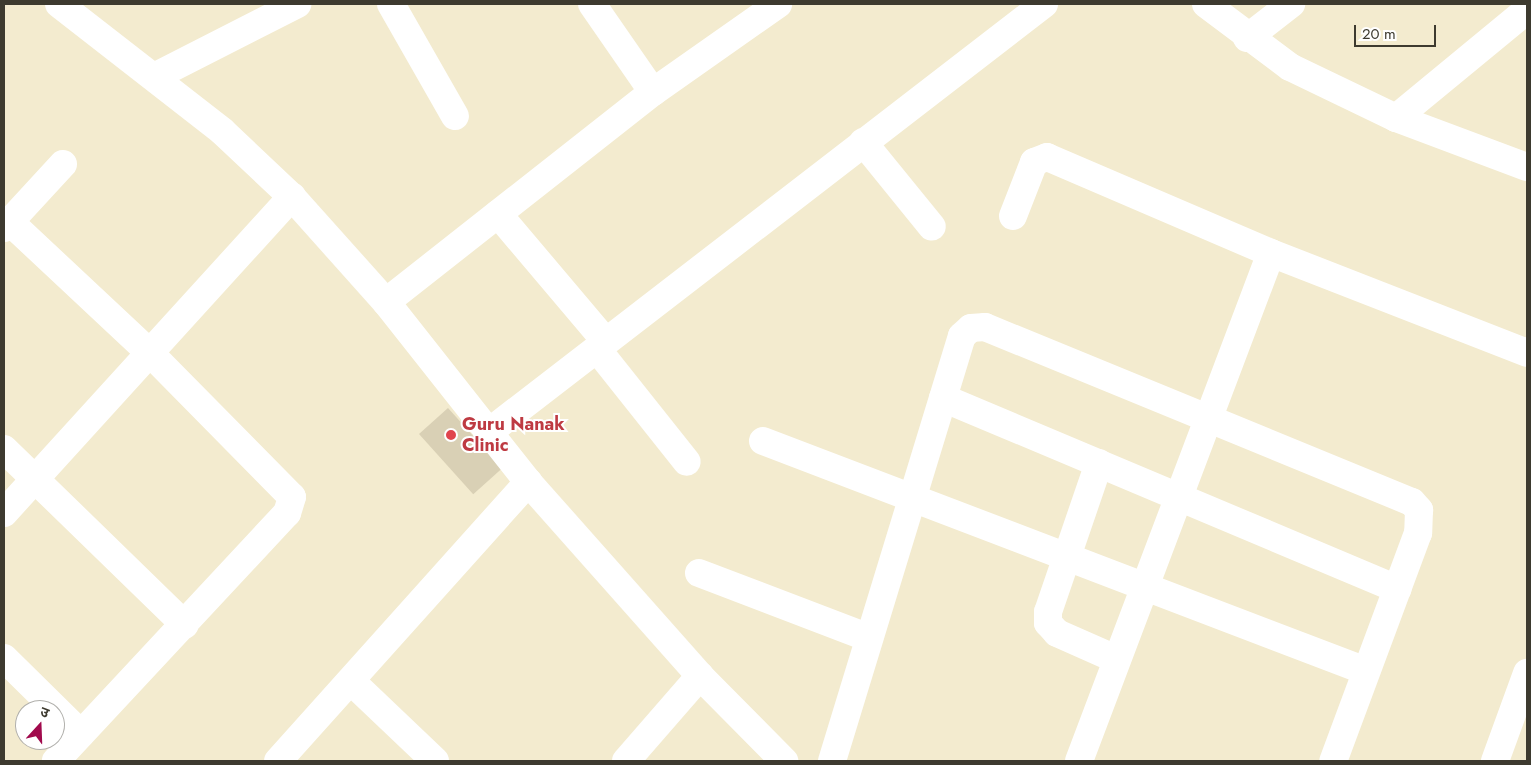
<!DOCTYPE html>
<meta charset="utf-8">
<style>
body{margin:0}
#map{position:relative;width:1531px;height:765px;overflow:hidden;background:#f3ebcf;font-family:Jost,"Noto Sans Devanagari",sans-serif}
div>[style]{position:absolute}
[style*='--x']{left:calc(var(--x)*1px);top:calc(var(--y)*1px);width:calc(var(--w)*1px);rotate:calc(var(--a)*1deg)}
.building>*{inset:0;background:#d9d0b5;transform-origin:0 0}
.minor>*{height:28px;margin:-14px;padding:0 14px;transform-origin:14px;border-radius:14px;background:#fff}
.tertiary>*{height:28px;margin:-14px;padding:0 14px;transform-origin:14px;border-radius:14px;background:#fff}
.dots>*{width:14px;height:14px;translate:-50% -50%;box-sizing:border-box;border:2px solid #fff;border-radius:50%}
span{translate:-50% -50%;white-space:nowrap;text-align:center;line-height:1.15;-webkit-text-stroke:4px #fff;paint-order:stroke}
.health-label{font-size:18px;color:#be3a42;font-weight:700}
.left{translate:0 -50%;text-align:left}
.frame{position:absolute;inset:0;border:5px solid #3d3a2f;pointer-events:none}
.north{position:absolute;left:15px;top:700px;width:50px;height:50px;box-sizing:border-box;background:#fff;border:1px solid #b1b0ac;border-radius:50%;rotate:20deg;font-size:14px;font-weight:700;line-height:20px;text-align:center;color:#3d3a2f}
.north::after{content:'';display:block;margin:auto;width:18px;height:22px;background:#a10a4d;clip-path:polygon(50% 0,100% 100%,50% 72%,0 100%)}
.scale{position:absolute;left:1354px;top:25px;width:82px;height:22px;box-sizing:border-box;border:2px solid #3d3a2f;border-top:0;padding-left:6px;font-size:15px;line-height:18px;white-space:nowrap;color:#3d3a2f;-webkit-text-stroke:4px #fff;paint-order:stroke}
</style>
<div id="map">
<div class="building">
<i style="left:448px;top:408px;width:81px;height:39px;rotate:48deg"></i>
</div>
<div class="minor">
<i style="--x:391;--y:4;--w:129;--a:60.3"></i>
<i style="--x:592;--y:4;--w:107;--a:55.3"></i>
<i style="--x:1206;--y:4;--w:105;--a:36.9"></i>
<i style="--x:1290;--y:67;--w:118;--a:25.7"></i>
<i style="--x:1396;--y:118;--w:140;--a:20.5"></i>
<i style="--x:1247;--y:38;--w:56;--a:-37.7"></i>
<i style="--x:154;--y:77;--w:161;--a:-27"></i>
<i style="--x:1396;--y:118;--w:170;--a:-39.5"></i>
<i style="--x:863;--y:142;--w:109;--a:50.9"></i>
<i style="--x:498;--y:214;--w:167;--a:49.8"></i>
<i style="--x:1013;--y:216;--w:58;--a:-68.7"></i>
<i style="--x:1034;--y:162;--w:14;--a:-21"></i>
<i style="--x:1047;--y:157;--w:244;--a:23.2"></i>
<i style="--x:1271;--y:253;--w:275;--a:21.3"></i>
<i style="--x:10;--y:222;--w:192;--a:43.1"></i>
<i style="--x:150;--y:353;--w:202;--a:45.4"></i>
<i style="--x:292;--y:497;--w:17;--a:107"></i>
<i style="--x:287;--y:513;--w:339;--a:133"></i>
<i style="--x:4;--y:228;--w:87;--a:-47.3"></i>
<i style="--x:386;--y:302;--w:340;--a:-38.2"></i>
<i style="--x:653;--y:92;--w:153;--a:-35.1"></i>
<i style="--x:597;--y:349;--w:144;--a:51.5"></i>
<i style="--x:943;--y:398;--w:493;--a:22.8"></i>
<i style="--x:489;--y:432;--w:701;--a:-37.64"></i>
<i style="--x:763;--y:441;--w:645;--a:20.88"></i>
<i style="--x:4;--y:449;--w:252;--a:44.2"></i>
<i style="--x:1099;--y:463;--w:157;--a:108.9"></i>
<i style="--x:1048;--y:612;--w:11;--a:90"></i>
<i style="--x:1048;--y:623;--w:13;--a:48"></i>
<i style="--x:1057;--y:633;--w:64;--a:23.8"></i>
<i style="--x:4;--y:513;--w:428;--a:-47.7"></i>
<i style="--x:699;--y:573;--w:182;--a:20.9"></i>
<i style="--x:4;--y:658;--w:108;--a:44.6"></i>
<i style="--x:351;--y:681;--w:116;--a:43.6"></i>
<i style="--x:278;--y:761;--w:375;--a:-48.1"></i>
<i style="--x:626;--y:761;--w:113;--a:-49"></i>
<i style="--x:832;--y:761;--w:444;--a:-73"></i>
<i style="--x:962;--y:336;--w:12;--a:-42"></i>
<i style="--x:971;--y:328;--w:14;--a:-4"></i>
<i style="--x:985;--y:327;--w:461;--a:22.3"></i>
<i style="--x:1412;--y:502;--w:11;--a:49"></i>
<i style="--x:1419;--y:510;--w:23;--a:92"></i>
<i style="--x:1418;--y:533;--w:243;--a:110.4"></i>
<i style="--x:1079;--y:761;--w:543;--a:-69.3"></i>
<i style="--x:1495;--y:761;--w:94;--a:-70"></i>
</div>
<div class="tertiary">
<i style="--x:59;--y:4;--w:207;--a:37.9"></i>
<i style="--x:222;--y:131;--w:96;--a:43.3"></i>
<i style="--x:292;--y:197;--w:141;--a:48.2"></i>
<i style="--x:386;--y:302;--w:229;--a:51.7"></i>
<i style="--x:528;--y:482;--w:259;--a:48.4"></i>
<i style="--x:700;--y:676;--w:120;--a:45.3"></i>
</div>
<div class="dots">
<i style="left:451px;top:435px;background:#e0444e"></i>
</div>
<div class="health-label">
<span class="left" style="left:462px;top:435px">Guru Nanak<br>Clinic</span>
</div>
<div class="frame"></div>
<div class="north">उ</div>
<div class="scale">20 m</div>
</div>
